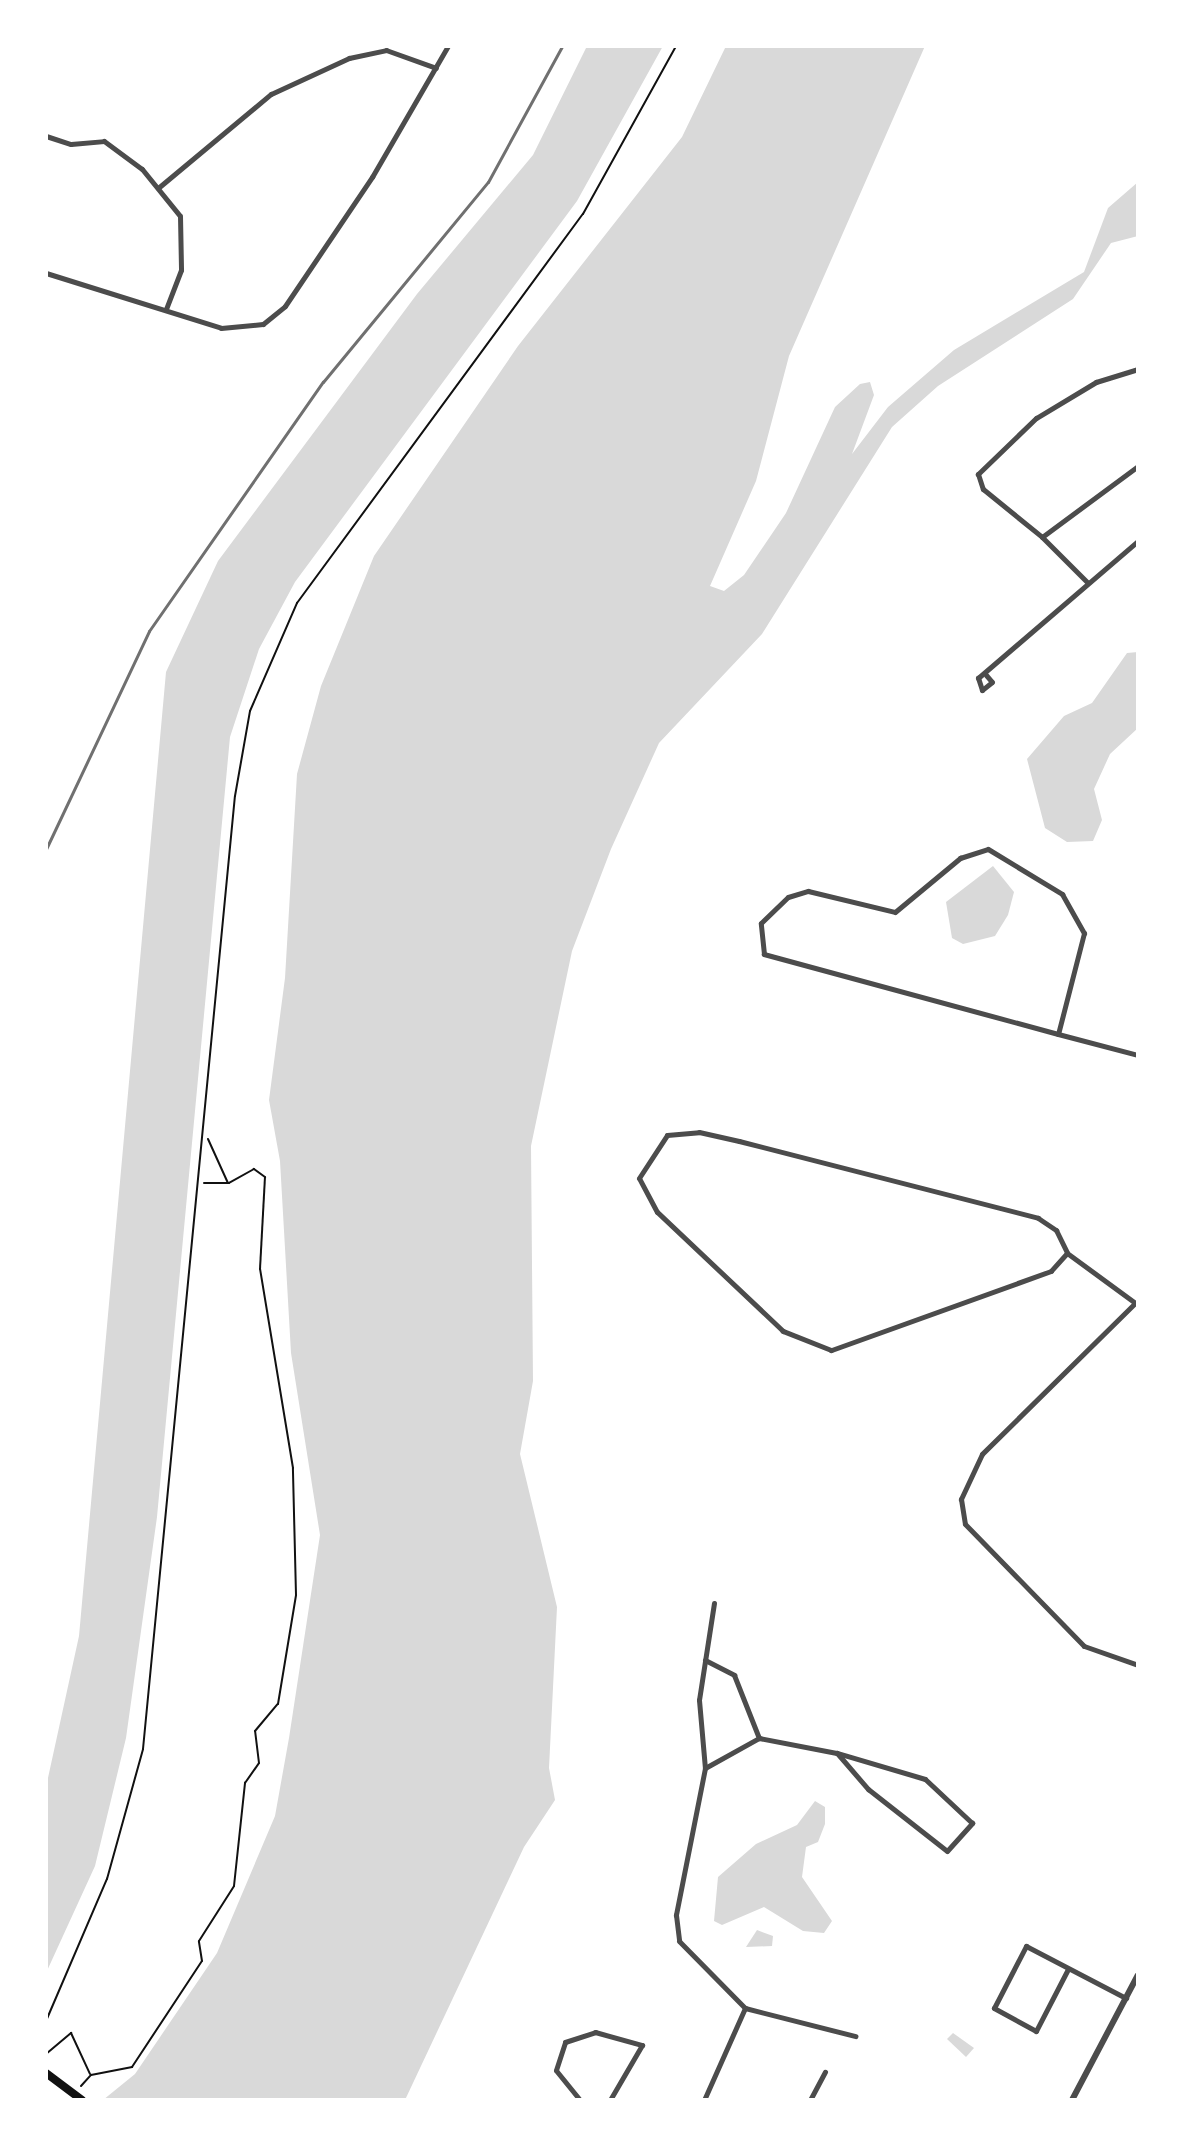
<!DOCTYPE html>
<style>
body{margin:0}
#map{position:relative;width:1184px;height:2146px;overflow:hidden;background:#fff;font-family:"Public Sans",sans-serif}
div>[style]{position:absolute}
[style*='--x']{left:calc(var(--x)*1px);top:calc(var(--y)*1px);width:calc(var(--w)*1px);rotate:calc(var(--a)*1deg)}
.water>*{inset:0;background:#d9d9d9}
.path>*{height:2px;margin:-1px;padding:0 1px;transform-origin:1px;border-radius:1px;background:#111}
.minor>*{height:5px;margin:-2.5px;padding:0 2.5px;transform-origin:2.5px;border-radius:2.5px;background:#4c4c4c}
.tertiary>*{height:6px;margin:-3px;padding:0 3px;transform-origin:3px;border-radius:3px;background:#4c4c4c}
.primary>*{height:8px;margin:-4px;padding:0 4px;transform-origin:4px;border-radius:4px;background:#111}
.rail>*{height:3px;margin:-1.5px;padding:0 1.5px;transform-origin:1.5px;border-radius:1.5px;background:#707070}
span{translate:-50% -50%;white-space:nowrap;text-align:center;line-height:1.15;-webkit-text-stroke:6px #fff;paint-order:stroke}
.frame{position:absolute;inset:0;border:48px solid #fff;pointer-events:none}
</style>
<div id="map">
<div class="water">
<i style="clip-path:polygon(587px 46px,663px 46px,577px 201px,295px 582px,259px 649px,230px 737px,157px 1517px,126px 1738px,95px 1866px,46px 1973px,46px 1787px,79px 1636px,166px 672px,218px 561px,417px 294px,533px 155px)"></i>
<i style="clip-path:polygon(726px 46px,925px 46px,789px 356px,756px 481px,710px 586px,724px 591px,744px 575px,786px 513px,835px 407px,860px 384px,870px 382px,874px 395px,852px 454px,888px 407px,954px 350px,1084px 272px,1108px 208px,1138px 182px,1138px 236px,1111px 243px,1073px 299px,938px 386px,892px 427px,762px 634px,659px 743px,611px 849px,572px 951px,531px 1146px,533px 1381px,520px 1454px,557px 1607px,549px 1768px,555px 1800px,524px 1847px,405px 2100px,103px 2100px,135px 2074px,217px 1953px,275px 1816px,289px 1738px,320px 1535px,291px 1353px,280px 1161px,269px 1100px,285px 978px,297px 774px,321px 686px,374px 556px,518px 346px,682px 137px)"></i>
<i style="clip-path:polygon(1138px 652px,1138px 728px,1110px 754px,1094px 789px,1102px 820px,1093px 841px,1067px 842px,1045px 828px,1027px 759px,1064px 716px,1092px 703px,1127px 653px)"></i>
<i style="clip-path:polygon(993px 866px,1014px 892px,1008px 915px,995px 936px,963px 944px,952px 938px,946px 902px)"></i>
<i style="clip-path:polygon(815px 1801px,825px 1807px,825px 1824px,818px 1842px,806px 1847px,802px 1877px,832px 1921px,824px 1933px,803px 1931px,764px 1907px,722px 1925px,714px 1921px,718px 1877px,756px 1844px,797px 1825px)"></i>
<i style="clip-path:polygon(757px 1930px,773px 1936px,772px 1946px,746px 1947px)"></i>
<i style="clip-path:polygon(953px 2033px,974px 2048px,966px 2057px,947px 2039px)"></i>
</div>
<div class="path">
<i style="--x:208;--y:1139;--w:48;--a:65.6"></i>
<i style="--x:46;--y:2021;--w:155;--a:-66.8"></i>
<i style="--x:107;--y:1879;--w:135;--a:-74.5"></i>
<i style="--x:143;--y:1749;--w:957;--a:-84.49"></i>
<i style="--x:235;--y:796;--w:86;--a:-80"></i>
<i style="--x:250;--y:711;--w:118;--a:-66.5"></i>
<i style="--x:297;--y:603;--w:483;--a:-53.7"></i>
<i style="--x:583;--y:214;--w:192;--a:-61"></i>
<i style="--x:46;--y:2054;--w:33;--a:-40"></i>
<i style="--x:71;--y:2033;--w:45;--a:65.1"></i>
<i style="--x:81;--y:2086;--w:15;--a:-48"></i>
<i style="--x:91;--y:2075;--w:42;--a:-11"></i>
<i style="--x:132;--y:2067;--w:127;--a:-56.6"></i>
<i style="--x:202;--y:1961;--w:20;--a:-99"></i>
<i style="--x:199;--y:1941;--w:65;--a:-57.5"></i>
<i style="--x:234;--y:1886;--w:104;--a:-83.9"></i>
<i style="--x:245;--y:1783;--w:24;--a:-55"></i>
<i style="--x:259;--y:1763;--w:32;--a:-97"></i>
<i style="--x:255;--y:1731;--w:35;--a:-50"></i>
<i style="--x:278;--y:1704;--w:110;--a:-80.6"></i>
<i style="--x:296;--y:1595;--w:127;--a:-91.4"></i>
<i style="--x:293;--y:1468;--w:202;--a:-99.4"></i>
<i style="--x:260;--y:1269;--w:92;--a:-86.9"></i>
<i style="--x:265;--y:1177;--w:14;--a:-144"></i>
<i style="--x:254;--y:1169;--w:29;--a:151"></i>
<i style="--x:229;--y:1183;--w:25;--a:180"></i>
</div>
<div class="minor">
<i style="--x:46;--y:136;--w:26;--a:18"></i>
<i style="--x:71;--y:144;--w:33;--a:-5"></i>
<i style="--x:104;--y:141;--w:47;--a:36.4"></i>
<i style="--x:142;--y:169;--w:60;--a:51"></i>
<i style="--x:180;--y:216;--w:54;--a:88.9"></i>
<i style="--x:181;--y:270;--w:42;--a:111"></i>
<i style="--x:158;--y:188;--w:147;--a:-39.8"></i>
<i style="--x:271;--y:94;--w:86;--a:-24.8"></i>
<i style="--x:349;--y:58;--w:38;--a:-12"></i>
<i style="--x:386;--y:50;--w:53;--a:19.8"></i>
<i style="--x:46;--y:273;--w:183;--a:17.4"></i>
<i style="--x:221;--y:328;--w:42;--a:-5.4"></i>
<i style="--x:263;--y:324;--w:28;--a:-39"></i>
<i style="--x:285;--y:306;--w:156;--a:-56"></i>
<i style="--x:372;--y:177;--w:151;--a:-59.9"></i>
<i style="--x:1138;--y:369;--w:44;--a:162.8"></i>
<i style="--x:1096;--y:382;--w:70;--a:149"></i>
<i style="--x:1036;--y:418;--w:81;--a:136"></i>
<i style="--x:978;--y:474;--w:16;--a:72"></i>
<i style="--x:983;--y:489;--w:76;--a:39.1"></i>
<i style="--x:1042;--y:537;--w:119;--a:-36.5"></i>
<i style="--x:1042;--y:537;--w:64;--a:45"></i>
<i style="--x:986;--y:675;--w:9;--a:49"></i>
<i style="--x:992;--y:682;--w:13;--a:141"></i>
<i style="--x:982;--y:690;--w:13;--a:-108"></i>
<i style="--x:978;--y:678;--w:211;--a:-40.6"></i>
<i style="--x:988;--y:849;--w:87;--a:31.3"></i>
<i style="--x:1062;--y:894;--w:45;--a:60.6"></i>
<i style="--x:1084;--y:933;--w:104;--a:104.4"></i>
<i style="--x:1058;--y:1034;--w:305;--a:-164.8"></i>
<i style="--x:764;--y:954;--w:31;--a:-96"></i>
<i style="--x:761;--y:923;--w:37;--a:-44"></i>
<i style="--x:788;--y:897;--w:21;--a:-17"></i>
<i style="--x:808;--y:891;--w:89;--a:13.6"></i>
<i style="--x:895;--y:912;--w:85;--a:-39.7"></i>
<i style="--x:960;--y:858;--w:29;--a:-18"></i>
<i style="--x:1058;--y:1034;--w:83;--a:14.7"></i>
<i style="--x:1067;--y:1253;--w:24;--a:132"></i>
<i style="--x:1051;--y:1271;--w:234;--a:160.2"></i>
<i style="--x:831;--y:1350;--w:52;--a:-158.4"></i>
<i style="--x:783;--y:1331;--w:173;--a:-136.6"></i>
<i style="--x:657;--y:1212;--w:38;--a:-118"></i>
<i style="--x:639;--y:1178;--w:51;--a:-56.9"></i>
<i style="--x:667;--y:1135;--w:32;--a:-5"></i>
<i style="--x:699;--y:1132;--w:41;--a:12.7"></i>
<i style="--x:739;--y:1141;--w:309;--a:14.4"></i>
<i style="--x:1038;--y:1218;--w:22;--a:34"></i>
<i style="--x:1056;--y:1230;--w:25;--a:64"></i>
<i style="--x:1067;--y:1253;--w:88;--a:36.2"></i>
<i style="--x:1133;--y:1305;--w:212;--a:135.4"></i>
<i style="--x:982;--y:1454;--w:50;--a:115"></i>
<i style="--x:961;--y:1499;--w:25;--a:81"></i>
<i style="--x:965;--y:1524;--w:170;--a:45.7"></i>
<i style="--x:1084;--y:1646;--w:57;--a:19.4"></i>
<i style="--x:714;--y:1603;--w:98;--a:98.8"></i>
<i style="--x:699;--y:1700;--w:68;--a:85"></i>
<i style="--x:705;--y:1768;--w:150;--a:101.2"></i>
<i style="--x:676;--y:1915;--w:26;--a:83"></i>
<i style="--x:679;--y:1941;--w:94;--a:45.4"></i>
<i style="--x:745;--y:2008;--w:114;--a:14.3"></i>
<i style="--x:705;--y:1660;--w:33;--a:27"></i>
<i style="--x:734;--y:1675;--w:68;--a:68.4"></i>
<i style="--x:705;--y:1768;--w:62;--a:-29.1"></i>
<i style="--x:759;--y:1738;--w:79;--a:10.9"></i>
<i style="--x:837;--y:1753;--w:48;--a:49.3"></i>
<i style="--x:868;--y:1789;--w:100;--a:38.1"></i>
<i style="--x:947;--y:1851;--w:38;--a:-48"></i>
<i style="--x:972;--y:1823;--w:64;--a:-136.9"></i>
<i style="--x:925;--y:1779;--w:92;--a:-163.5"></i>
<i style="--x:1068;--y:1969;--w:70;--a:117.3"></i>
<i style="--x:1036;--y:2031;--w:48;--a:-151.3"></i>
<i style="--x:994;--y:2008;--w:70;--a:-62.7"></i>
<i style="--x:1026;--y:1946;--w:113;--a:27.5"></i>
<i style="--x:580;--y:2100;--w:38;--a:-129"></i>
<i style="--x:556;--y:2070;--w:29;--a:-72"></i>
<i style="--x:565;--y:2042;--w:32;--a:-18"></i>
<i style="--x:595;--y:2032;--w:49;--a:15.5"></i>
<i style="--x:642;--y:2045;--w:64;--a:120.2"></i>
<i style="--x:704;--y:2100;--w:101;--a:-66"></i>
<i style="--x:810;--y:2100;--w:32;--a:-62"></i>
</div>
<div class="tertiary">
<i style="--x:1072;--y:2100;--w:141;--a:-62.2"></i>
</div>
<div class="primary">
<i style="--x:46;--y:2073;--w:45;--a:36.9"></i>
</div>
<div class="rail">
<i style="--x:46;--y:849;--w:241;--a:-64.7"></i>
<i style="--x:149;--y:631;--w:304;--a:-55.1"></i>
<i style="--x:323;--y:382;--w:259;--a:-50.5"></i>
<i style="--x:488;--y:182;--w:155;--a:-61.4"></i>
</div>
<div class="frame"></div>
</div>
